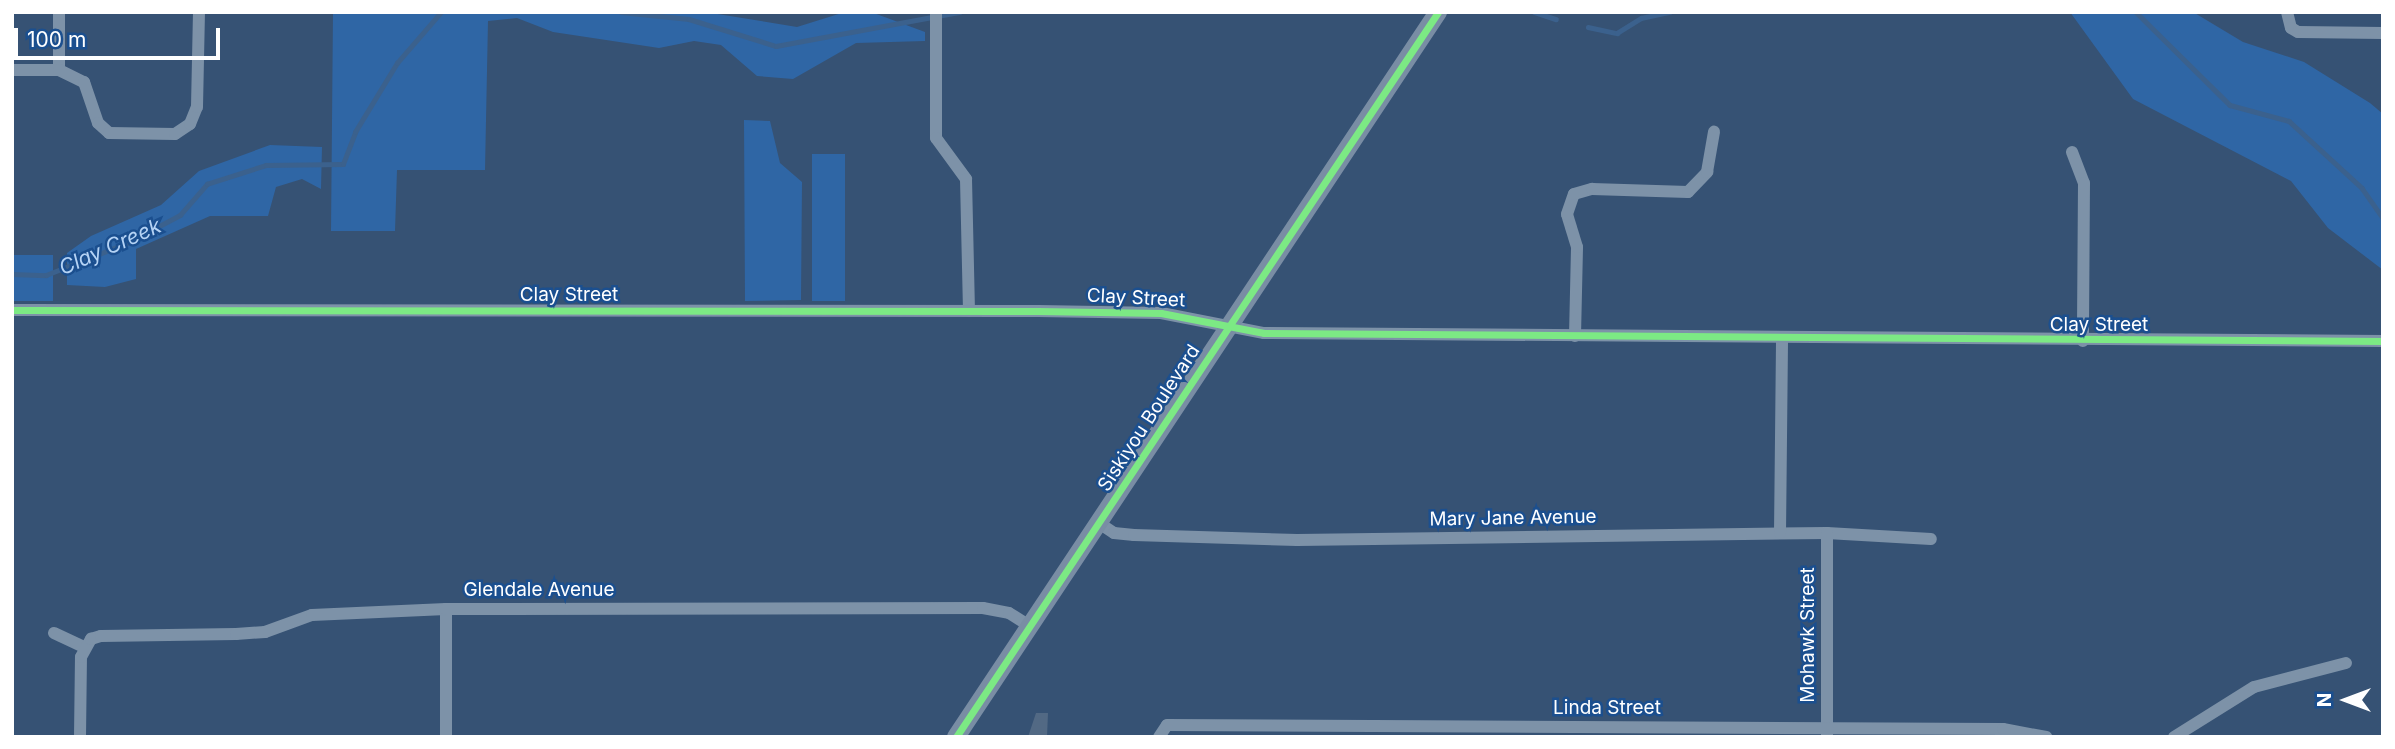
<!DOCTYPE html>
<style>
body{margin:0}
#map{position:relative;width:2395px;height:749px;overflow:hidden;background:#365274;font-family:Inter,sans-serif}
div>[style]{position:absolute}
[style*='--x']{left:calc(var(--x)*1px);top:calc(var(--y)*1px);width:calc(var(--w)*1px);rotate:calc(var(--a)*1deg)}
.green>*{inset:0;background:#2f66a5;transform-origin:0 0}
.stream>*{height:4.5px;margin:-2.25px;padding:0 2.25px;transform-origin:2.25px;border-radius:2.25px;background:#3b618d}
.building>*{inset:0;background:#526984}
.street>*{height:12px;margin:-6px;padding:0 6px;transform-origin:6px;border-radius:6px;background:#7d92a8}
.secondary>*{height:18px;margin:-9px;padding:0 9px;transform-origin:9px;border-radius:9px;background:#798da4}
.cycleway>*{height:7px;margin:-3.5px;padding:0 3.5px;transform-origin:3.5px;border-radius:3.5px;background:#7ce984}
span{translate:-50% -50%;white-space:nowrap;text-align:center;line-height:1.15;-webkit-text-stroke:5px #1b4f8f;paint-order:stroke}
.street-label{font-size:19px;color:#fff}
.water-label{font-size:21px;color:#b5d3f5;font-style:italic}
.frame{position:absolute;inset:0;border:14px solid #fff;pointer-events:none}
.north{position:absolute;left:2311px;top:665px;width:70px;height:70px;-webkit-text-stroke:5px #1b4f8f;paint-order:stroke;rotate:270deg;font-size:19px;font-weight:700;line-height:28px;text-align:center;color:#fff}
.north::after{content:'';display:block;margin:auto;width:24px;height:32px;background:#fff;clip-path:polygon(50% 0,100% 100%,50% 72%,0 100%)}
.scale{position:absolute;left:14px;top:28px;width:206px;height:32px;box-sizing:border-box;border:4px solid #fff;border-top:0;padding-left:9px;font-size:21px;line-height:24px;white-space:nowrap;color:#fff;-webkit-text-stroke:5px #1b4f8f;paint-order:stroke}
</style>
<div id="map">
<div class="green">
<i style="clip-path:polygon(333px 12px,705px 12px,797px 27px,845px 12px,871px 12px,925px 32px,925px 41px,856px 43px,793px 79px,757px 76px,721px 45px,694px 41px,659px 48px,553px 32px,517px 18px,488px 21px,485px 170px,397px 170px,395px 231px,331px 231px)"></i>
<i style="clip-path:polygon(2070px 12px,2193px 12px,2243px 42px,2304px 62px,2370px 103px,2383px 114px,2383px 270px,2328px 228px,2291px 181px,2133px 99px)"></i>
<i style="clip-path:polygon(744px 120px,770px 121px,780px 163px,802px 182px,801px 300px,745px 301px)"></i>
<i style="clip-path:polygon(270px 145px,322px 147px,321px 189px,302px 179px,276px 187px,268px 216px,210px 216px,136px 249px,136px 279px,105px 287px,67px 285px,67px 253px,91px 236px,161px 205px,199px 171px)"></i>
<i style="left:845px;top:154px;width:147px;height:33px;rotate:90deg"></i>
<i style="left:53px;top:255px;width:46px;height:41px;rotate:90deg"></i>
</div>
<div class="stream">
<i style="--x:621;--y:12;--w:68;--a:5.9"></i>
<i style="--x:689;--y:19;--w:91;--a:17.2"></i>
<i style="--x:776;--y:46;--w:187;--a:-10.5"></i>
<i style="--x:1534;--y:12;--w:23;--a:18"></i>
<i style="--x:2136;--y:12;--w:132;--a:44.7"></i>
<i style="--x:2230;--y:105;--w:61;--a:15.2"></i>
<i style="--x:2289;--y:121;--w:99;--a:42.5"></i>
<i style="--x:2362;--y:188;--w:37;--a:55"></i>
<i style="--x:1588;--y:27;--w:30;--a:12"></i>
<i style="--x:1617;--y:33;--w:28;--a:-32"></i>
<i style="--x:1641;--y:18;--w:30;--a:-12"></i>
<i style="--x:12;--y:274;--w:34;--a:2"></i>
<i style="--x:46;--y:275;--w:87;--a:-21.6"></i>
<i style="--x:127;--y:243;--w:60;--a:-27.8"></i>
<i style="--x:180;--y:215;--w:41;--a:-48.9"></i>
<i style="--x:207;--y:184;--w:62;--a:-17.9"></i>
<i style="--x:266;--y:165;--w:77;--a:-0.7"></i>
<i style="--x:343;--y:164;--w:34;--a:-69"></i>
<i style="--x:355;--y:132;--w:81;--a:-58.7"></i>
<i style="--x:397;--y:63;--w:67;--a:-49.2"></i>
</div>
<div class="building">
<i style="clip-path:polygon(1036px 713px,1048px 713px,1047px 737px,1028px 737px)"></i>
</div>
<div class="street">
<i style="--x:59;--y:12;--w:58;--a:90"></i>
<i style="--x:936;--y:12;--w:126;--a:90"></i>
<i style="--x:936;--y:138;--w:51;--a:53.8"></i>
<i style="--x:966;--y:179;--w:132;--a:88.7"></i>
<i style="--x:2287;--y:12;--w:16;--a:76"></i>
<i style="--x:2291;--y:28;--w:8;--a:30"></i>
<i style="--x:2298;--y:32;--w:85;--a:0.7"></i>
<i style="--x:12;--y:70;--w:47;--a:0"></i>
<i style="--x:59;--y:70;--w:28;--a:26"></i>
<i style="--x:84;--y:82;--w:43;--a:71.1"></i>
<i style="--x:98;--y:123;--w:15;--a:42"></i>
<i style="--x:109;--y:133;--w:66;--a:0.9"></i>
<i style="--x:175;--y:134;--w:18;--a:-34"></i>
<i style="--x:190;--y:124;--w:18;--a:-68"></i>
<i style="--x:197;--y:107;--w:95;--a:-88.8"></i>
<i style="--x:2072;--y:152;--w:33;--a:69"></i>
<i style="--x:2084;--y:183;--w:158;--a:90.4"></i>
<i style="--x:12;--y:310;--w:1026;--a:0.06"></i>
<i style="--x:1038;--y:311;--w:123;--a:0.9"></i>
<i style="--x:1161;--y:313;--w:105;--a:11"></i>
<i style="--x:1264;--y:333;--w:1119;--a:0.41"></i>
<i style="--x:1575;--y:336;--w:89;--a:-88.7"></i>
<i style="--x:1577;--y:247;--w:34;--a:-107"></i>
<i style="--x:1567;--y:214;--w:21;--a:-71"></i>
<i style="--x:1574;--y:194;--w:19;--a:-16"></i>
<i style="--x:1592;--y:189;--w:96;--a:1.8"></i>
<i style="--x:1688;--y:192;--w:28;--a:-46"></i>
<i style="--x:1707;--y:172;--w:41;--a:-80.1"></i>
<i style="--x:1099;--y:523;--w:18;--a:34"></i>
<i style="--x:1114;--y:533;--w:20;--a:6"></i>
<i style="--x:1134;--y:535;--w:163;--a:1.8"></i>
<i style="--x:1297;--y:540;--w:530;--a:-0.76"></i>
<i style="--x:1827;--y:533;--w:104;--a:3.3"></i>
<i style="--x:1780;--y:533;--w:193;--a:-89.4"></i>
<i style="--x:446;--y:609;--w:128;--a:90"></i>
<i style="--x:54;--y:633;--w:33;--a:25"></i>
<i style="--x:1827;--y:736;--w:203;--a:-90"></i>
<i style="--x:80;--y:737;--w:80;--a:-89.3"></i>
<i style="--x:81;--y:657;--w:21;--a:-61"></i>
<i style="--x:91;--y:639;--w:10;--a:-17"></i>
<i style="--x:101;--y:636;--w:135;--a:-0.8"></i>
<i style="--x:236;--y:634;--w:29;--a:-4"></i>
<i style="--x:265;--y:632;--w:50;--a:-19.9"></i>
<i style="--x:312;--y:615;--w:134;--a:-2.6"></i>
<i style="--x:446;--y:609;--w:537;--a:-0.11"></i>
<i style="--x:983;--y:608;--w:26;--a:11"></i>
<i style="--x:1009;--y:613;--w:25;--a:32"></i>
<i style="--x:1159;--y:737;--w:14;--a:-56"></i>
<i style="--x:1167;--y:725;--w:836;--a:0.27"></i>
<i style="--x:2003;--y:729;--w:44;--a:10.5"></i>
<i style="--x:2174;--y:737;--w:94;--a:-32"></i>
<i style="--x:2254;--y:687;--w:95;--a:-14.6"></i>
</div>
<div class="secondary">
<i style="--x:956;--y:737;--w:871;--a:-56.38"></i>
</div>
<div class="cycleway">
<i style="--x:12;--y:310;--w:1026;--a:0.06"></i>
<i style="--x:1038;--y:311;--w:123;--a:0.9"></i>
<i style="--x:1161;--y:313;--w:105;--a:11"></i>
<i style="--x:1264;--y:333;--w:1119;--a:0.41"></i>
<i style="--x:956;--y:737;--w:871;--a:-56.38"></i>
</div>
<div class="street-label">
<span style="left:569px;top:295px">Clay Street</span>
<span style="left:1136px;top:298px;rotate:3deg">Clay Street</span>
<span style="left:2099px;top:325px">Clay Street</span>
<span style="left:1149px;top:418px;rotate:-57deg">Siskiyou Boulevard</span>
<span style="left:1513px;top:518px;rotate:-1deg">Mary Jane Avenue</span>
<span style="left:539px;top:590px">Glendale Avenue</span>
<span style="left:1808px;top:635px;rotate:-90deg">Mohawk Street</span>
<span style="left:1607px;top:708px">Linda Street</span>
</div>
<div class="water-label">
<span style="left:110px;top:247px;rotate:-24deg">Clay Creek</span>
</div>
<div class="frame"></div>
<div class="north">N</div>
<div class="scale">100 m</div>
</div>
